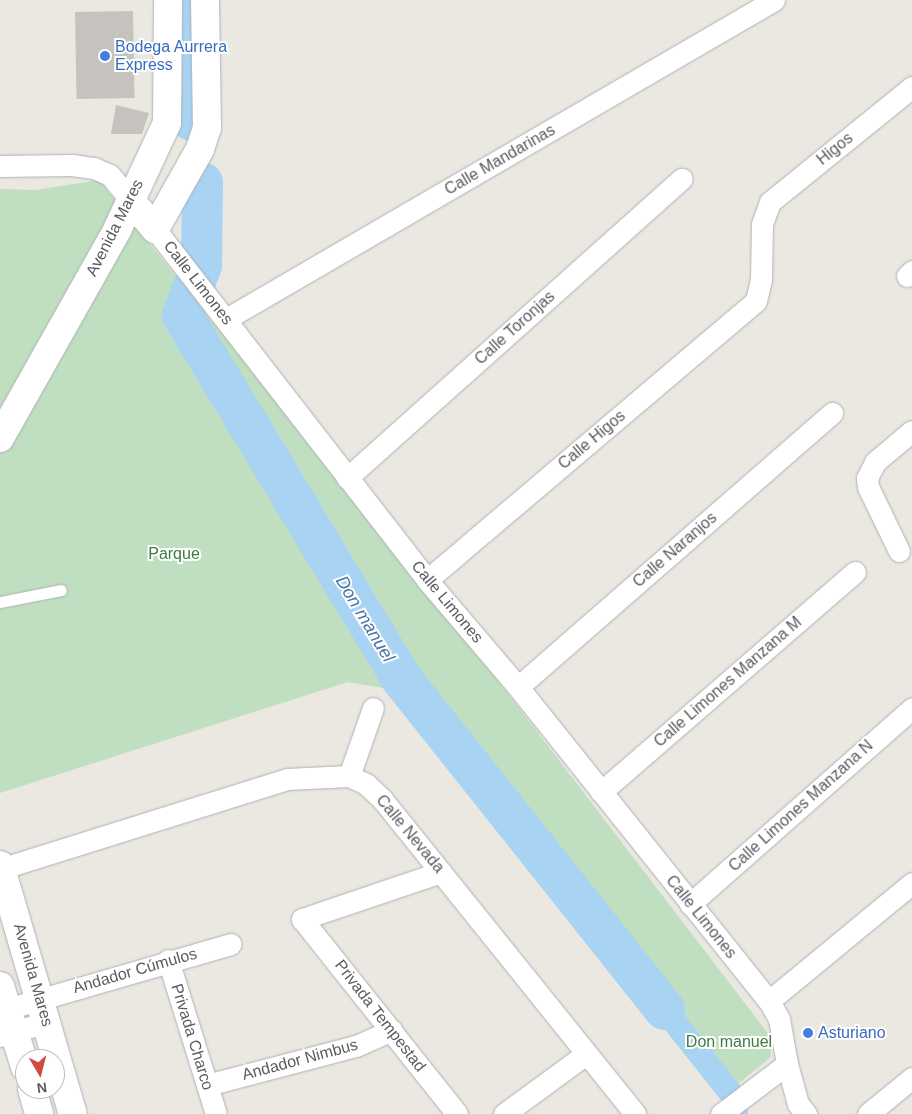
<!DOCTYPE html>
<meta charset="utf-8">
<style>
body{margin:0}
#map{position:relative;width:912px;height:1114px;overflow:hidden;background:#eae8e1;font-family:Helvetica,sans-serif}
div>[style]{position:absolute}
[style*='--x']{left:calc(var(--x)*1px);top:calc(var(--y)*1px);width:calc(var(--w)*1px);rotate:calc(var(--a)*1deg)}
.green>*{inset:0;background:#c0dfc0}
.canal>*{height:24px;margin:-12px;padding:0 12px;transform-origin:12px;border-radius:12px;background:#a8d3f3}
.river>*{height:41px;margin:-20.5px;padding:0 20.5px;transform-origin:20.5px;border-radius:20.5px;background:#a8d3f3}
.building>*{inset:0;background:#c6c3be;transform-origin:0 0}
.roads{filter:drop-shadow(0 0 1px #afb1b5) drop-shadow(0 0 1px #afb1b5)}
.lane>*{height:11px;margin:-5.5px;padding:0 5.5px;transform-origin:5.5px;border-radius:5.5px;background:#fff}
.street>*{height:21px;margin:-10.5px;padding:0 10.5px;transform-origin:10.5px;border-radius:10.5px;background:#fff}
.secondary>*{height:28px;margin:-14px;padding:0 14px;transform-origin:14px;border-radius:14px;background:#fff}
.dots>*{width:14px;height:14px;translate:-50% -50%;box-sizing:border-box;border:2px solid #fff;border-radius:50%}
span{translate:-50% -50%;white-space:nowrap;text-align:center;line-height:1.15;-webkit-text-stroke:4px #fff;paint-order:stroke}
.shop-label{font-size:16px;color:#366cbe}
.left{translate:0 -50%;text-align:left}
.street-label{font-size:16px;color:#5a5c60}
.park-label{font-size:16px;color:#3e7b40}
.water-label{font-size:18px;color:#4975a3;font-style:italic}
.north{position:absolute;left:15px;top:1049px;width:50px;height:50px;box-sizing:border-box;background:#fff;border:1px solid #bdbebf;border-radius:50%;rotate:172deg;font-size:14px;font-weight:700;line-height:20px;text-align:center;color:#5a5c60}
.north::after{content:'';display:block;margin:auto;width:18px;height:22px;background:#d2493f;clip-path:polygon(50% 0,100% 100%,50% 72%,0 100%)}
</style>
<div id="map">
<div class="green">
<i style="clip-path:polygon(99px 180px,450px 618px,770px 1036px,771px 1057px,725px 1094px,648px 994px,394px 690px,348px 682px,0 793px,0 189px,35px 190px)"></i>
</div>
<div class="canal">
<i style="--x:664;--y:1009;--w:116;--a:51.6"></i>
<i style="--x:736;--y:1100;--w:14;--a:90"></i>
</div>
<div class="river">
<i style="--x:188;--y:0;--w:120;--a:88.6"></i>
<i style="--x:202;--y:182;--w:83;--a:90.7"></i>
<i style="--x:201;--y:265;--w:53;--a:110.8"></i>
<i style="--x:182;--y:315;--w:423;--a:58.9"></i>
<i style="--x:400;--y:677;--w:424;--a:51.5"></i>
</div>
<div class="building">
<i style="left:133px;top:11px;width:87px;height:58px;rotate:89deg"></i>
<i style="clip-path:polygon(116px 105px,149px 113px,142px 134px,111px 134px)"></i>
</div>
<div class="roads">
<div class="lane">
<i style="--x:0;--y:602;--w:62;--a:-11.1"></i>
</div>
<div class="street">
<i style="--x:0;--y:166;--w:72;--a:-0.8"></i>
<i style="--x:72;--y:165;--w:22;--a:8"></i>
<i style="--x:94;--y:168;--w:17;--a:24"></i>
<i style="--x:110;--y:175;--w:32;--a:51"></i>
<i style="--x:155;--y:229;--w:444;--a:52.2"></i>
<i style="--x:427;--y:580;--w:140;--a:49.6"></i>
<i style="--x:518;--y:687;--w:402;--a:51.4"></i>
<i style="--x:769;--y:1001;--w:21;--a:61"></i>
<i style="--x:779;--y:1019;--w:46;--a:79.9"></i>
<i style="--x:787;--y:1064;--w:41;--a:74.6"></i>
<i style="--x:798;--y:1104;--w:13;--a:51"></i>
<i style="--x:907;--y:276;--w:7;--a:-45"></i>
<i style="--x:226;--y:319;--w:634;--a:-30.2"></i>
<i style="--x:347;--y:478;--w:449;--a:-41.8"></i>
<i style="--x:899;--y:551;--w:71;--a:-115.8"></i>
<i style="--x:868;--y:487;--w:9;--a:-96"></i>
<i style="--x:867;--y:478;--w:18;--a:-63"></i>
<i style="--x:875;--y:462;--w:48;--a:-40"></i>
<i style="--x:427;--y:580;--w:431;--a:-40.3"></i>
<i style="--x:756;--y:301;--w:22;--a:-77"></i>
<i style="--x:761;--y:280;--w:56;--a:-89"></i>
<i style="--x:762;--y:224;--w:23;--a:-70"></i>
<i style="--x:770;--y:202;--w:183;--a:-39"></i>
<i style="--x:518;--y:687;--w:417;--a:-41.1"></i>
<i style="--x:349;--y:776;--w:72;--a:-70.6"></i>
<i style="--x:601;--y:792;--w:336;--a:-40.9"></i>
<i style="--x:0;--y:869;--w:301;--a:-17.4"></i>
<i style="--x:287;--y:779;--w:62;--a:-2.8"></i>
<i style="--x:349;--y:776;--w:19;--a:25"></i>
<i style="--x:366;--y:784;--w:22;--a:43"></i>
<i style="--x:382;--y:799;--w:404;--a:51.2"></i>
<i style="--x:441;--y:872;--w:147;--a:161.3"></i>
<i style="--x:302;--y:919;--w:249;--a:51.5"></i>
<i style="--x:690;--y:904;--w:296;--a:-41.4"></i>
<i style="--x:168;--y:960;--w:161;--a:72.7"></i>
<i style="--x:769;--y:1001;--w:185;--a:-39.5"></i>
<i style="--x:0;--y:1011;--w:240;--a:-16.2"></i>
<i style="--x:0;--y:1036;--w:49;--a:-16.6"></i>
<i style="--x:207;--y:1085;--w:154;--a:-14.7"></i>
<i style="--x:356;--y:1046;--w:39;--a:-24"></i>
<i style="--x:504;--y:1114;--w:102;--a:-36.2"></i>
<i style="--x:721;--y:1114;--w:83;--a:-37.1"></i>
<i style="--x:868;--y:1114;--w:57;--a:-39.3"></i>
</div>
<div class="secondary">
<i style="--x:130;--y:200;--w:38;--a:49"></i>
<i style="--x:155;--y:229;--w:92;--a:-60.6"></i>
<i style="--x:200;--y:149;--w:22;--a:-72"></i>
<i style="--x:207;--y:128;--w:128;--a:-90.9"></i>
<i style="--x:0;--y:438;--w:239;--a:-60.6"></i>
<i style="--x:117;--y:230;--w:118;--a:-65"></i>
<i style="--x:167;--y:123;--w:123;--a:-89.5"></i>
<i style="--x:0;--y:865;--w:259;--a:73.7"></i>
<i style="--x:0;--y:986;--w:85;--a:72.8"></i>
<i style="--x:32;--y:1089;--w:26;--a:74"></i>
</div>
</div>
<div class="dots">
<i style="left:105px;top:56px;background:#3f7fe0"></i>
<i style="left:808px;top:1033px;background:#3f7fe0"></i>
</div>
<div class="shop-label">
<span class="left" style="left:115px;top:56px">Bodega Aurrera<br>Express</span>
<span class="left" style="left:818px;top:1033px">Asturiano</span>
</div>
<div class="street-label">
<span style="left:835px;top:149px;rotate:-39deg">Higos</span>
<span style="left:500px;top:160px;rotate:-30deg">Calle Mandarinas</span>
<span style="left:115px;top:228px;rotate:-63deg">Avenida Mares</span>
<span style="left:198px;top:283px;rotate:52deg">Calle Limones</span>
<span style="left:515px;top:328px;rotate:-42deg">Calle Toronjas</span>
<span style="left:592px;top:440px;rotate:-40deg">Calle Higos</span>
<span style="left:675px;top:550px;rotate:-41deg">Calle Naranjos</span>
<span style="left:447px;top:602px;rotate:50deg">Calle Limones</span>
<span style="left:728px;top:682px;rotate:-41deg">Calle Limones Manzana M</span>
<span style="left:801px;top:806px;rotate:-42deg">Calle Limones Manzana N</span>
<span style="left:410px;top:834px;rotate:50deg">Calle Nevada</span>
<span style="left:701px;top:917px;rotate:51deg">Calle Limones</span>
<span style="left:135px;top:971px;rotate:-16deg">Andador Cúmulos</span>
<span style="left:33px;top:975px;rotate:74deg">Avenida Mares</span>
<span style="left:380px;top:1016px;rotate:52deg">Privada Tempestad</span>
<span style="left:192px;top:1037px;rotate:73deg">Privada Charco</span>
<span style="left:300px;top:1060px;rotate:-15deg">Andador Nimbus</span>
</div>
<div class="park-label">
<span style="left:174px;top:554px">Parque</span>
<span style="left:729px;top:1042px">Don manuel</span>
</div>
<div class="water-label">
<span style="left:365px;top:619px;rotate:59deg">Don manuel</span>
</div>
<div class="north">N</div>
</div>
